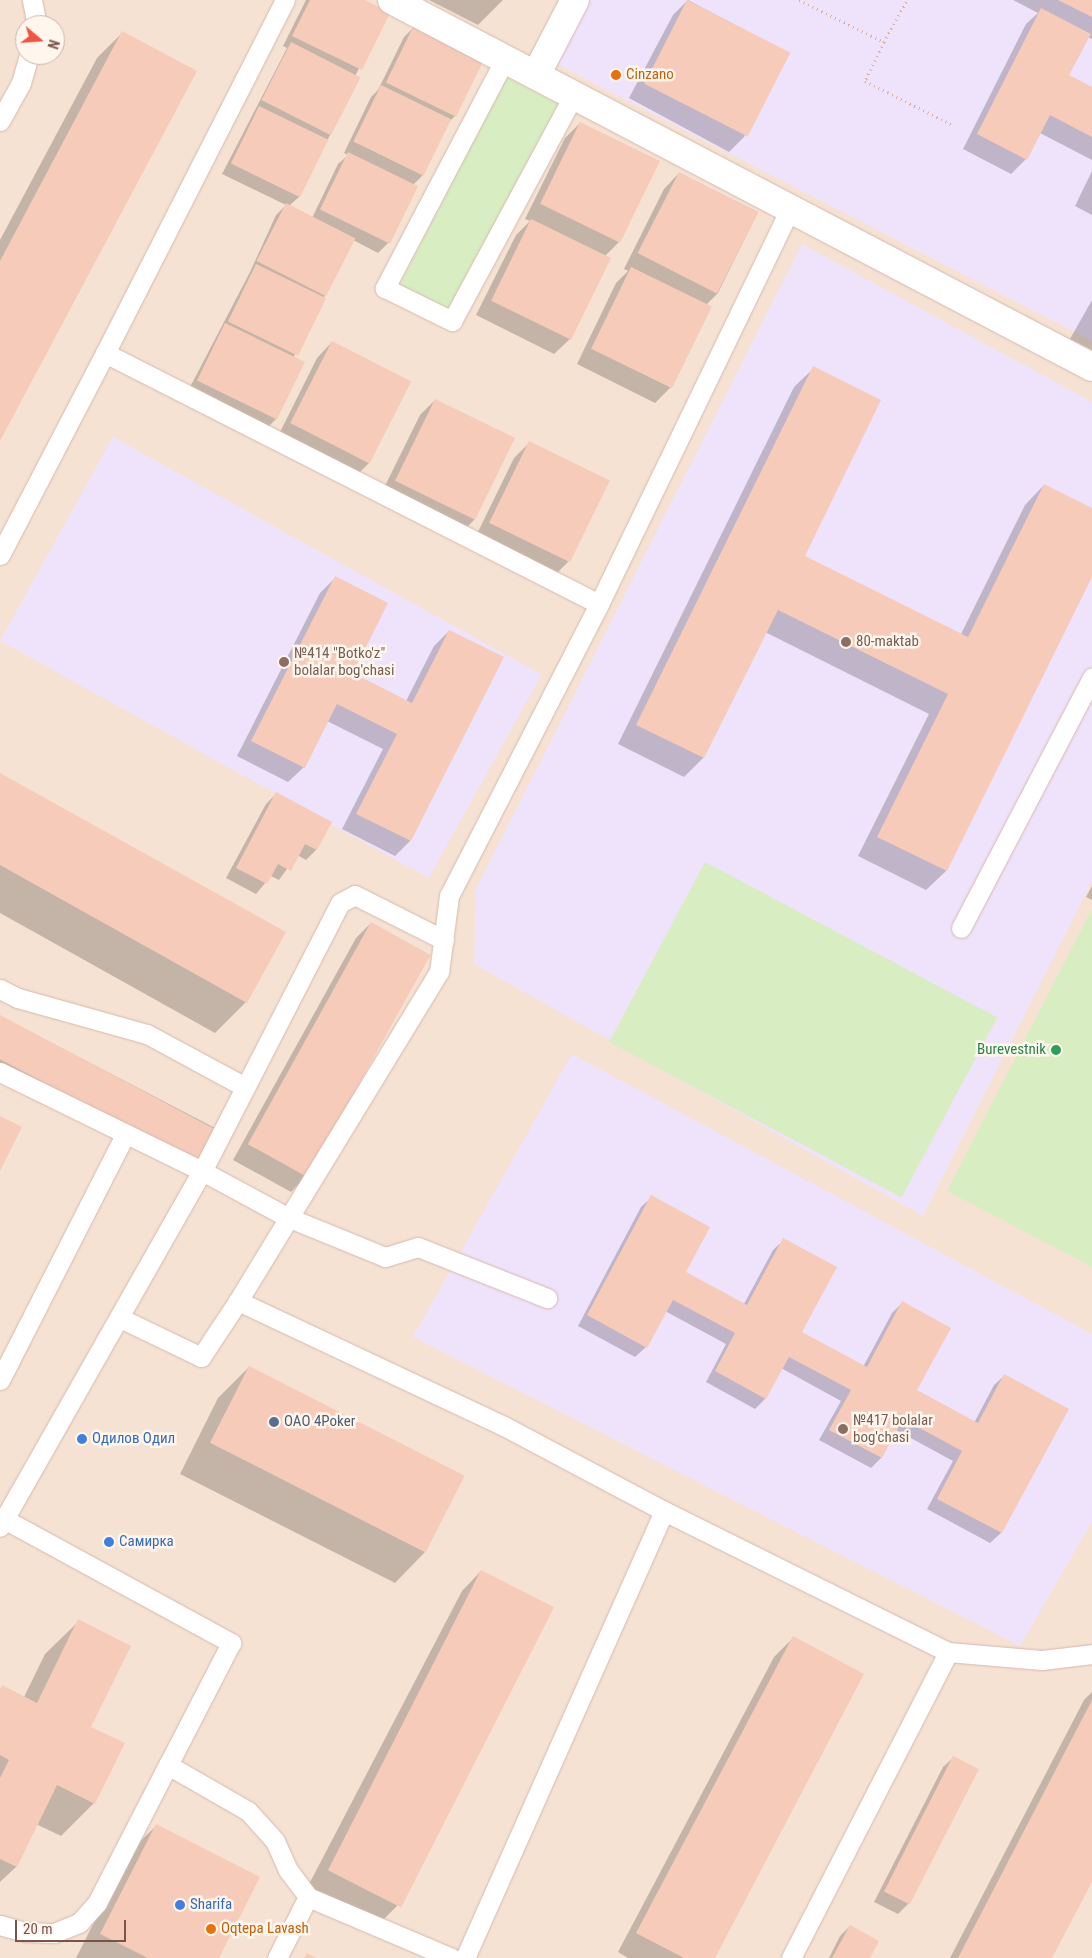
<!DOCTYPE html>
<meta charset="utf-8">
<style>
body{margin:0}
#map{position:relative;width:1092px;height:1958px;overflow:hidden;background:#fef2e5;font-family:"Roboto Condensed",sans-serif}
div>[style]{position:absolute}
[style*='--x']{left:calc(var(--x)*1px);top:calc(var(--y)*1px);width:calc(var(--w)*1px);rotate:calc(var(--a)*1deg)}
.residential>*{inset:0;background:#f6e2d3}
.education>*{inset:0;background:#efe2fb;transform-origin:0 0}
.green>*{inset:0;background:#d8edc2;transform-origin:0 0}
.shadow>*{inset:0;background:#0003}
.building>*{inset:0;background:#f6cbba;transform-origin:0 0}
.path>*{height:3px;margin-top:-1.5px;transform-origin:0;background:repeating-linear-gradient(90deg,#dbae9d 0 1px,transparent 0 5px)}
.roads{filter:drop-shadow(0 0 1px #d4baad) drop-shadow(0 0 1px #d4baad)}
.service>*{height:19px;margin:-9.5px;padding:0 9.5px;transform-origin:9.5px;border-radius:9.5px;background:#fff}
.minor>*{height:28px;margin:-14px;padding:0 14px;transform-origin:14px;border-radius:14px;background:#fff}
.dots>*{width:14px;height:14px;translate:-50% -50%;box-sizing:border-box;border:2px solid #fff6ed;border-radius:50%}
span{translate:-50% -50%;white-space:nowrap;text-align:center;line-height:1.15;-webkit-text-stroke:5px #fff6ed;paint-order:stroke}
.food-label{font-size:15px;color:#c56008}
.left{translate:0 -50%;text-align:left}
.education-label{font-size:15px;color:#785e54}
.leisure-label{font-size:15px;color:#27864d}
.right{translate:-100% -50%;text-align:right}
.service-label{font-size:15px;color:#4e5e75}
.shop-label{font-size:15px;color:#366cbe}
.north{position:absolute;left:15px;top:15px;width:50px;height:50px;box-sizing:border-box;background:#fff6ed;border:1px solid #cab5ab;border-radius:50%;rotate:108deg;font-size:14px;font-weight:700;line-height:20px;text-align:center;color:#7a5448}
.north::after{content:'';display:block;margin:auto;width:18px;height:22px;background:#f25441;clip-path:polygon(50% 0,100% 100%,50% 72%,0 100%)}
.scale{position:absolute;left:15px;top:1920px;width:111px;height:22px;box-sizing:border-box;border:2px solid #7a5448;border-top:0;padding-left:6px;font-size:15px;line-height:18px;white-space:nowrap;color:#7a5448;-webkit-text-stroke:4px #fff6ed;paint-order:stroke}
</style>
<div id="map">
<div class="residential">
<i style="clip-path:polygon(evenodd,0 0,1092px 0,1092px 1958px,0 1958px,0 0,25px 25px,55px 25px,55px 55px,25px 55px,25px 25px)"></i>
</div>
<div class="education">
<i style="clip-path:polygon(582px 0,1092px 0,1092px 341px,549px 60px)"></i>
<i style="clip-path:polygon(802px 244px,1092px 402px,1092px 881px,923px 1216px,474px 964px,476px 889px)"></i>
<i style="left:113px;top:437px;width:490px;height:233px;rotate:29deg"></i>
<i style="clip-path:polygon(572px 1054px,1092px 1334px,1092px 1522px,1020px 1646px,413px 1337px)"></i>
</div>
<div class="green">
<i style="left:506px;top:77px;width:59px;height:237px;rotate:27deg"></i>
<i style="left:705px;top:862px;width:331px;height:204px;rotate:28deg"></i>
<i style="clip-path:polygon(1092px 909px,1092px 1267px,947px 1191px)"></i>
</div>
<div class="shadow">
<i style="clip-path:polygon(306px 0,362px 0,389px 13px,355px 76px,359px 77px,299px 197px,289px 206px,312px 218px,338px 164px,348px 155px,344px 153px,371px 97px,378px 90px,404px 37px,415px 26px,455px 116px,448px 123px,422px 176px,413px 185px,388px 243px,378px 253px,353px 240px,293px 358px,276px 419px,266px 429px,188px 391px,250px 272px,276px 215px,286px 205px,222px 174px,287px 48px,283px 46px)"></i>
<i style="clip-path:polygon(429px 0,503px 0,478px 25px)"></i>
<i style="clip-path:polygon(688px 0,788px 53px,744px 137px,729px 152px,629px 98px,673px 15px)"></i>
<i style="clip-path:polygon(1013px 0,1092px 0,1092px 39px,1087px 37px,1068px 76px,1092px 88px,1092px 160px,1040px 133px,1026px 159px,1011px 174px,963px 149px,1026px 24px,1038px 13px)"></i>
<i style="clip-path:polygon(122px 33px,0 438px,0 240px,97px 58px)"></i>
<i style="clip-path:polygon(580px 123px,619px 242px,605px 256px,570px 339px,554px 354px,476px 315px,516px 235px,530px 221px,525px 219px,565px 138px)"></i>
<i style="clip-path:polygon(1092px 171px,1092px 215px,1075px 206px)"></i>
<i style="clip-path:polygon(679px 173px,758px 212px,718px 293px,706px 305px,670px 388px,655px 403px,577px 364px,616px 283px,628px 271px,624px 269px,664px 189px)"></i>
<i style="clip-path:polygon(1092px 300px,1092px 350px,1070px 339px)"></i>
<i style="clip-path:polygon(332px 342px,370px 462px,355px 477px,277px 438px,317px 358px)"></i>
<i style="clip-path:polygon(814px 368px,803px 556px,961px 634px,1025px 505px,1044px 485px,1092px 509px,1092px 574px,946px 871px,926px 890px,858px 856px,929px 714px,765px 632px,703px 758px,684px 777px,618px 744px,794px 387px)"></i>
<i style="clip-path:polygon(435px 400px,514px 439px,474px 520px,459px 535px,380px 496px,420px 415px)"></i>
<i style="clip-path:polygon(529px 443px,568px 562px,553px 577px,475px 538px,514px 458px)"></i>
<i style="clip-path:polygon(335px 578px,351px 673px,406px 701px,434px 646px,449px 631px,503px 658px,410px 841px,395px 856px,342px 829px,383px 749px,327px 721px,304px 767px,288px 782px,237px 756px,320px 593px)"></i>
<i style="clip-path:polygon(0 774px,246px 1002px,215px 1033px,0 913px)"></i>
<i style="clip-path:polygon(276px 794px,331px 823px,316px 850px,306px 860px,297px 855px,279px 880px,271px 876px,256px 894px,226px 878px,266px 804px)"></i>
<i style="clip-path:polygon(1092px 886px,1092px 900px,1086px 897px)"></i>
<i style="clip-path:polygon(371px 923px,306px 1177px,291px 1192px,233px 1160px,356px 938px)"></i>
<i style="clip-path:polygon(0 1016px,215px 1128px,200px 1158px,185px 1173px,0 1076px)"></i>
<i style="clip-path:polygon(652px 1197px,685px 1272px,744px 1304px,773px 1250px,784px 1240px,800px 1332px,863px 1367px,892px 1313px,903px 1302px,916px 1391px,974px 1423px,994px 1385px,1005px 1375px,1067px 1409px,1001px 1533px,990px 1543px,927px 1509px,953px 1461px,896px 1430px,881px 1458px,871px 1468px,819px 1440px,841px 1401px,781px 1368px,765px 1399px,755px 1409px,706px 1382px,726px 1344px,665px 1311px,646px 1347px,635px 1357px,578px 1326px,641px 1207px)"></i>
<i style="clip-path:polygon(249px 1367px,425px 1552px,395px 1583px,180px 1474px,218px 1398px)"></i>
<i style="clip-path:polygon(481px 1571px,552px 1608px,397px 1906px,377px 1926px,307px 1888px,462px 1591px)"></i>
<i style="clip-path:polygon(79px 1621px,94px 1803px,61px 1836px,36px 1824px,16px 1867px,0 1882px,0 1690px,3px 1687px,24px 1697px,45px 1654px)"></i>
<i style="clip-path:polygon(793px 1638px,713px 1958px,628px 1958px,618px 1952px,774px 1657px)"></i>
<i style="clip-path:polygon(1092px 1692px,1092px 1879px,1051px 1958px,950px 1958px,1084px 1700px)"></i>
<i style="clip-path:polygon(954px 1757px,977px 1769px,908px 1904px,898px 1914px,874px 1902px,943px 1767px)"></i>
<i style="clip-path:polygon(156px 1826px,218px 1958px,76px 1958px,130px 1851px)"></i>
<i style="clip-path:polygon(850px 1926px,868px 1958px,829px 1958px,840px 1936px)"></i>
</div>
<div class="building">
<i style="clip-path:polygon(310px 0,365px 0,390px 13px,362px 70px,292px 36px)"></i>
<i style="left:687px;top:0;width:116px;height:94px;rotate:27deg"></i>
<i style="clip-path:polygon(1058px 0,1092px 0,1092px 17px)"></i>
<i style="clip-path:polygon(1041px 8px,1091px 34px,1069px 75px,1092px 87px,1092px 137px,1050px 115px,1027px 160px,977px 134px)"></i>
<i style="left:414px;top:25px;width:78px;height:64px;rotate:26deg"></i>
<i style="clip-path:polygon(122px 31px,197px 71px,0 441px,0 261px)"></i>
<i style="left:291px;top:42px;width:78px;height:65px;rotate:27deg"></i>
<i style="left:381px;top:85px;width:78px;height:63px;rotate:26deg"></i>
<i style="left:259px;top:106px;width:77px;height:64px;rotate:26deg"></i>
<i style="left:580px;top:122px;width:89px;height:91px;rotate:26deg"></i>
<i style="left:348px;top:152px;width:78px;height:64px;rotate:26deg"></i>
<i style="left:679px;top:172px;width:89px;height:91px;rotate:27deg"></i>
<i style="left:286px;top:203px;width:78px;height:65px;rotate:27deg"></i>
<i style="left:531px;top:219px;width:89px;height:91px;rotate:26deg"></i>
<i style="left:256px;top:264px;width:78px;height:64px;rotate:26deg"></i>
<i style="left:631px;top:267px;width:90px;height:91px;rotate:26deg"></i>
<i style="left:225px;top:323px;width:89px;height:64px;rotate:26deg"></i>
<i style="left:332px;top:341px;width:89px;height:92px;rotate:27deg"></i>
<i style="clip-path:polygon(813px 366px,881px 400px,805px 556px,968px 637px,1044px 484px,1092px 508px,1092px 577px,947px 871px,877px 837px,948px 694px,778px 610px,704px 758px,636px 725px)"></i>
<i style="left:435px;top:399px;width:89px;height:91px;rotate:26deg"></i>
<i style="left:529px;top:441px;width:90px;height:91px;rotate:26deg"></i>
<i style="clip-path:polygon(335px 576px,388px 603px,353px 673px,412px 703px,449px 630px,504px 657px,411px 841px,356px 814px,397px 734px,337px 704px,305px 768px,251px 741px)"></i>
<i style="clip-path:polygon(0 773px,286px 932px,247px 1003px,0 865px)"></i>
<i style="clip-path:polygon(276px 792px,332px 822px,317px 850px,305px 844px,291px 871px,278px 864px,267px 884px,236px 868px)"></i>
<i style="left:371px;top:922px;width:68px;height:254px;rotate:29deg"></i>
<i style="left:0;top:1015px;width:245px;height:39px;rotate:28deg"></i>
<i style="clip-path:polygon(0 1116px,22px 1127px,0 1171px)"></i>
<i style="clip-path:polygon(651px 1195px,710px 1227px,686px 1272px,747px 1305px,783px 1238px,837px 1267px,802px 1332px,867px 1367px,902px 1301px,951px 1328px,917px 1390px,978px 1423px,1004px 1374px,1069px 1409px,1002px 1533px,937px 1499px,962px 1451px,903px 1419px,882px 1458px,829px 1430px,851px 1390px,789px 1357px,766px 1399px,715px 1371px,735px 1333px,673px 1300px,647px 1348px,587px 1315px)"></i>
<i style="left:249px;top:1366px;width:242px;height:86px;rotate:27deg"></i>
<i style="left:481px;top:1570px;width:82px;height:337px;rotate:27deg"></i>
<i style="clip-path:polygon(78px 1619px,131px 1646px,91px 1727px,125px 1743px,95px 1804px,57px 1785px,17px 1867px,0 1859px,0 1778px,9px 1760px,0 1755px,0 1690px,2px 1685px,37px 1703px)"></i>
<i style="clip-path:polygon(793px 1636px,864px 1674px,715px 1958px,684px 1958px,636px 1933px)"></i>
<i style="clip-path:polygon(1092px 1700px,1092px 1882px,1052px 1958px,958px 1958px)"></i>
<i style="left:953px;top:1756px;width:29px;height:152px;rotate:27deg"></i>
<i style="clip-path:polygon(156px 1824px,260px 1877px,219px 1958px,148px 1958px,100px 1934px)"></i>
<i style="clip-path:polygon(850px 1925px,879px 1941px,870px 1958px,832px 1958px)"></i>
<i style="clip-path:polygon(307px 1953px,316px 1958px,304px 1958px)"></i>
</div>
<div class="path">
<i style="--x:799;--y:0;--w:95;--a:26.3"></i>
<i style="--x:884;--y:42;--w:48;--a:-61.3"></i>
<i style="--x:884;--y:42;--w:43;--a:116"></i>
<i style="--x:865;--y:81;--w:98;--a:26.6"></i>
</div>
<div class="roads">
<div class="service">
<i style="--x:32;--y:0;--w:25;--a:79"></i>
<i style="--x:285;--y:0;--w:396;--a:117"></i>
<i style="--x:105;--y:353;--w:554;--a:26.93"></i>
<i style="--x:599;--y:604;--w:437;--a:-64.2"></i>
<i style="--x:505;--y:59;--w:259;--a:117.7"></i>
<i style="--x:385;--y:288;--w:75;--a:26.2"></i>
<i style="--x:452;--y:321;--w:255;--a:-61.7"></i>
<i style="--x:0;--y:121;--w:43;--a:-61.1"></i>
<i style="--x:21;--y:83;--w:29;--a:-74"></i>
<i style="--x:0;--y:555;--w:228;--a:-62.5"></i>
<i style="--x:961;--y:928;--w:283;--a:-62.4"></i>
<i style="--x:444;--y:940;--w:100;--a:-153.2"></i>
<i style="--x:355;--y:895;--w:17;--a:152"></i>
<i style="--x:340;--y:903;--w:301;--a:117.2"></i>
<i style="--x:202;--y:1171;--w:97;--a:28.4"></i>
<i style="--x:287;--y:1217;--w:106;--a:22.2"></i>
<i style="--x:385;--y:1257;--w:34;--a:-17"></i>
<i style="--x:418;--y:1247;--w:139;--a:21.6"></i>
<i style="--x:0;--y:989;--w:20;--a:27"></i>
<i style="--x:18;--y:998;--w:134;--a:15.6"></i>
<i style="--x:147;--y:1034;--w:111;--a:28.4"></i>
<i style="--x:0;--y:1072;--w:225;--a:26.1"></i>
<i style="--x:202;--y:1171;--w:409;--a:119.6"></i>
<i style="--x:238;--y:1301;--w:386;--a:-58.6"></i>
<i style="--x:439;--y:972;--w:77;--a:-82.5"></i>
<i style="--x:449;--y:896;--w:328;--a:-62.8"></i>
<i style="--x:120;--y:1318;--w:90;--a:25.7"></i>
<i style="--x:201;--y:1357;--w:67;--a:-56.5"></i>
<i style="--x:238;--y:1301;--w:294;--a:25.2"></i>
<i style="--x:504;--y:1426;--w:181;--a:28"></i>
<i style="--x:664;--y:1511;--w:317;--a:26.4"></i>
<i style="--x:948;--y:1652;--w:94;--a:4.9"></i>
<i style="--x:1042;--y:1660;--w:50;--a:-6.8"></i>
<i style="--x:0;--y:1380;--w:275;--a:-63"></i>
<i style="--x:4;--y:1519;--w:259;--a:28.6"></i>
<i style="--x:231;--y:1643;--w:137;--a:117.3"></i>
<i style="--x:168;--y:1765;--w:92;--a:29.9"></i>
<i style="--x:248;--y:1811;--w:40;--a:48"></i>
<i style="--x:275;--y:1841;--w:32;--a:66"></i>
<i style="--x:288;--y:1870;--w:34;--a:53"></i>
<i style="--x:308;--y:1897;--w:156;--a:23"></i>
<i style="--x:0;--y:1925;--w:26;--a:16"></i>
<i style="--x:25;--y:1932;--w:29;--a:2"></i>
<i style="--x:54;--y:1933;--w:27;--a:-22"></i>
<i style="--x:79;--y:1923;--w:27;--a:-48"></i>
<i style="--x:97;--y:1903;--w:155;--a:-62.8"></i>
<i style="--x:277;--y:1958;--w:68;--a:-63.1"></i>
<i style="--x:465;--y:1958;--w:489;--a:-66"></i>
<i style="--x:791;--y:1958;--w:344;--a:-62.8"></i>
</div>
<div class="minor">
<i style="--x:392;--y:0;--w:790;--a:27.67"></i>
<i style="--x:537;--y:73;--w:82;--a:-62.5"></i>
</div>
</div>
<div class="dots">
<i style="left:616px;top:75px;background:#e8710a"></i>
<i style="left:846px;top:642px;background:#8d6e63"></i>
<i style="left:284px;top:662px;background:#8d6e63"></i>
<i style="left:1056px;top:1050px;background:#2e9e5b"></i>
<i style="left:274px;top:1422px;background:#5c6f8a"></i>
<i style="left:843px;top:1429px;background:#8d6e63"></i>
<i style="left:82px;top:1439px;background:#3f7fe0"></i>
<i style="left:109px;top:1542px;background:#3f7fe0"></i>
<i style="left:180px;top:1905px;background:#3f7fe0"></i>
<i style="left:211px;top:1929px;background:#e8710a"></i>
</div>
<div class="food-label">
<span class="left" style="left:626px;top:75px">Cinzano</span>
<span class="left" style="left:221px;top:1929px">Oqtepa Lavash</span>
</div>
<div class="education-label">
<span class="left" style="left:856px;top:642px">80-maktab</span>
<span class="left" style="left:294px;top:662px">№414 "Botko'z"<br>bolalar bog'chasi</span>
<span class="left" style="left:853px;top:1429px">№417 bolalar<br>bog'chasi</span>
</div>
<div class="leisure-label">
<span class="right" style="left:1046px;top:1050px">Burevestnik</span>
</div>
<div class="service-label">
<span class="left" style="left:284px;top:1422px">ОАО 4Poker</span>
</div>
<div class="shop-label">
<span class="left" style="left:92px;top:1439px">Одилов Одил</span>
<span class="left" style="left:119px;top:1542px">Самирка</span>
<span class="left" style="left:190px;top:1905px">Sharifa</span>
</div>
<div class="north">N</div>
<div class="scale">20 m</div>
</div>
